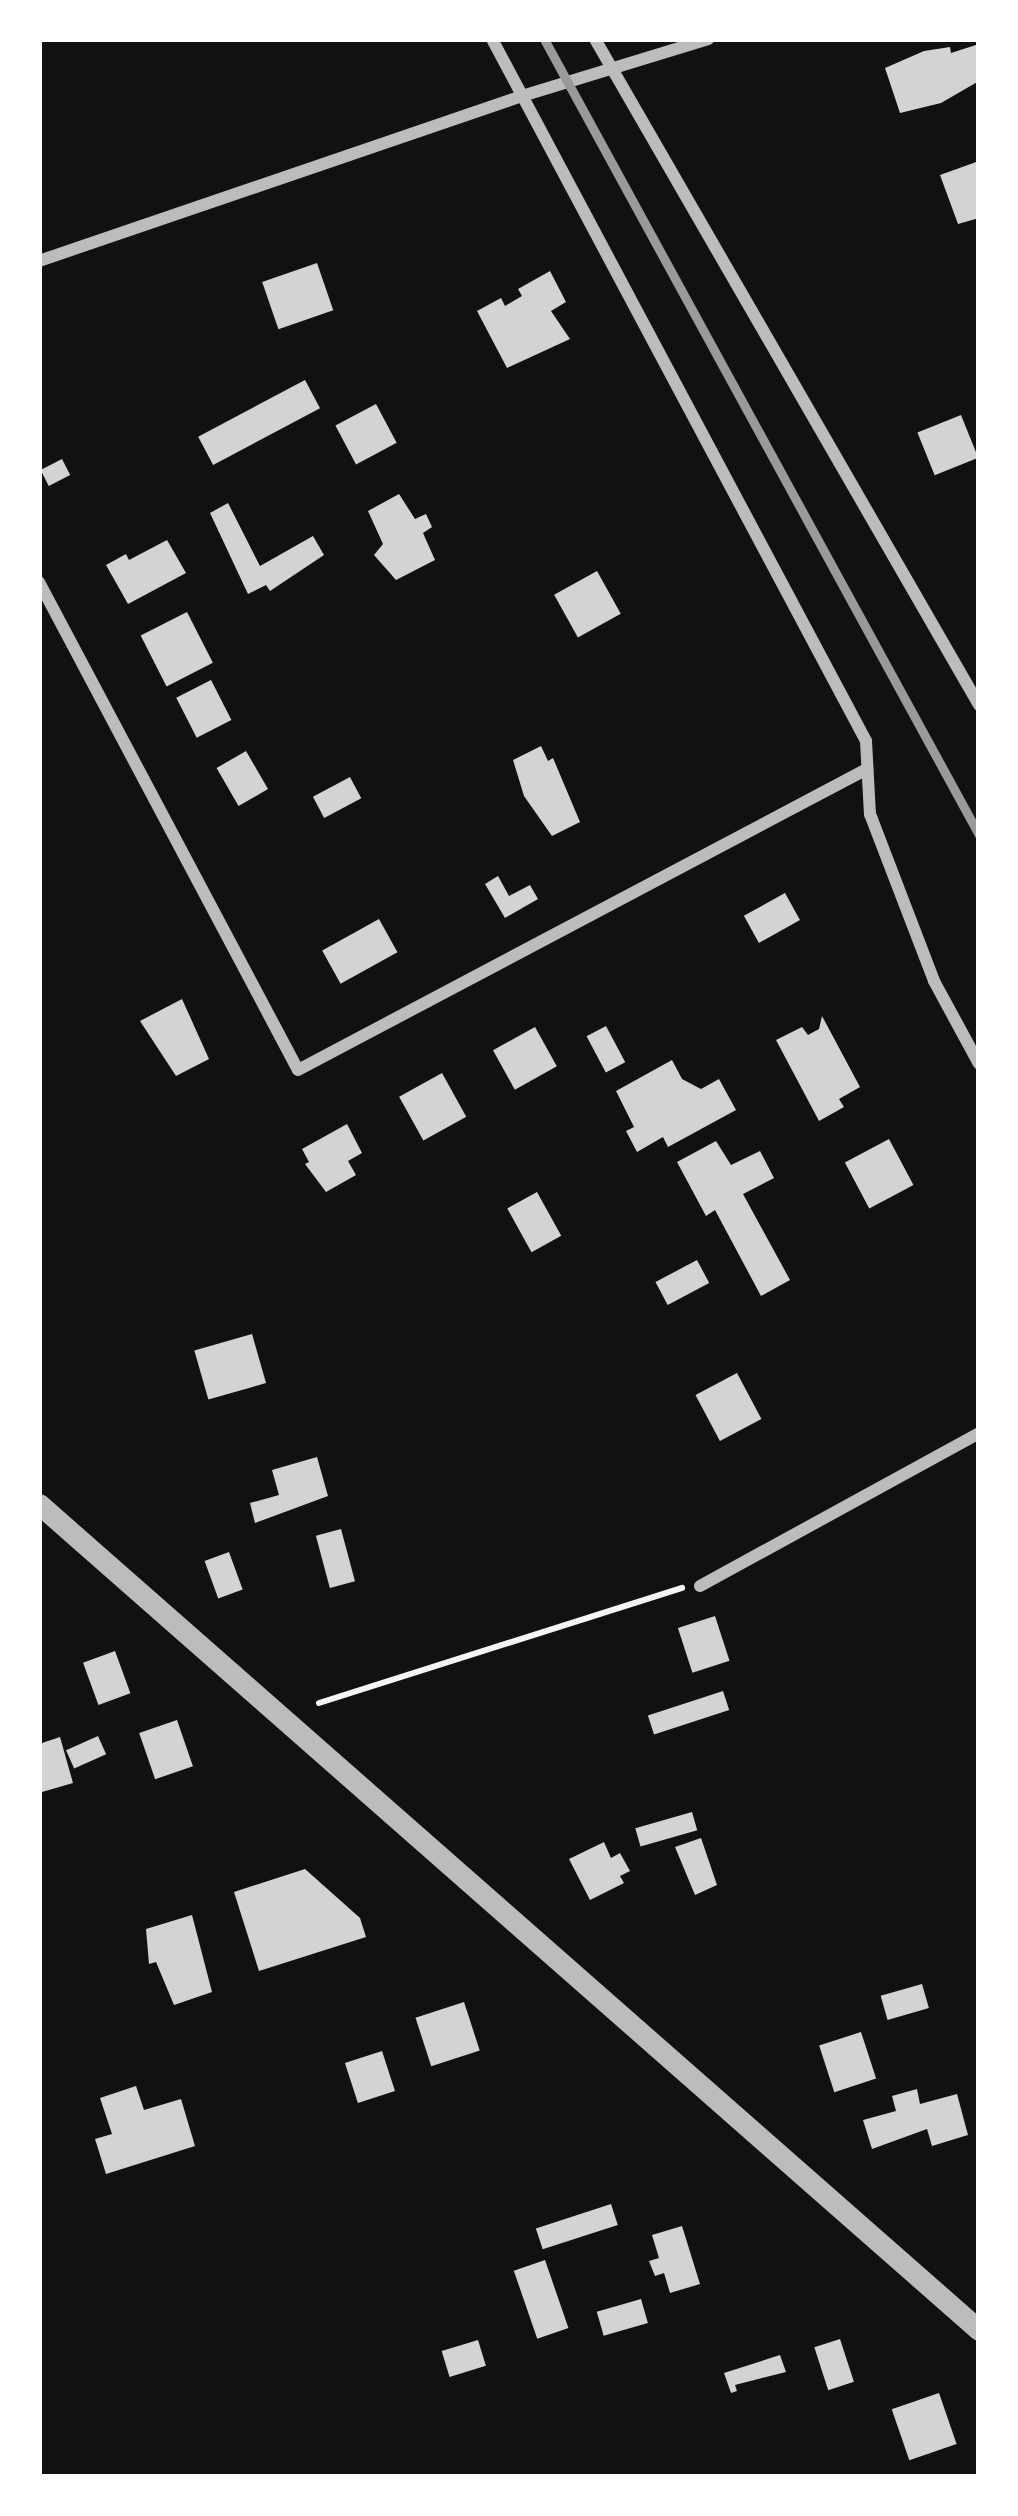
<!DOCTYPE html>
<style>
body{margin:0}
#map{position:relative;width:1018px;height:2516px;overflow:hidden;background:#111;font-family:Literata,serif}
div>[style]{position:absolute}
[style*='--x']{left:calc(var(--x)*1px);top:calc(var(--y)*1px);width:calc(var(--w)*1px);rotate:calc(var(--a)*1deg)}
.building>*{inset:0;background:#d3d3d3;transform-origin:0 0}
.path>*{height:6px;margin:-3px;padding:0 3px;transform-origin:3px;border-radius:3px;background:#f5f5f5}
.minor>*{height:12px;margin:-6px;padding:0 6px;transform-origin:6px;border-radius:6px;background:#bcbcbc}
.tertiary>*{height:21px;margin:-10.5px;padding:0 10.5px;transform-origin:10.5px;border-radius:10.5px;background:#bcbcbc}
.rail>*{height:9px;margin:-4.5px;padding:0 4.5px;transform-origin:4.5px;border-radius:4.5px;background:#9a9a9a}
span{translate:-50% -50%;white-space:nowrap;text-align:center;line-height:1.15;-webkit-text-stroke:12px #fff;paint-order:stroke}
.frame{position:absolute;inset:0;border:42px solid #fff;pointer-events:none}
</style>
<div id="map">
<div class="building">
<i style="clip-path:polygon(979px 44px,979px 81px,941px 103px,900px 113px,885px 68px,924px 51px,950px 47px,951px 53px)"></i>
<i style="clip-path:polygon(979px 161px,979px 218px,958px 224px,940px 175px)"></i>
<i style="left:317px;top:263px;width:50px;height:58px;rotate:71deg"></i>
<i style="clip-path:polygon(550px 271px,566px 302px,551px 311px,570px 339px,507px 368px,477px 311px,501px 298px,505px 306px,522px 296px,518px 289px)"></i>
<i style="left:305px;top:380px;width:32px;height:121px;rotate:62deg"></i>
<i style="left:376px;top:404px;width:44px;height:46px;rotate:62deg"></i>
<i style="left:961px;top:415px;width:46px;height:47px;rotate:68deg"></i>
<i style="left:62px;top:459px;width:18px;height:24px;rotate:63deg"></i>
<i style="clip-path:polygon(399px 494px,415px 519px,426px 514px,432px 527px,423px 533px,435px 560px,396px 580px,374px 555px,383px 544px,368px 511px)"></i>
<i style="clip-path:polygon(228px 503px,260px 566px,313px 536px,324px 555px,270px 591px,266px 585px,248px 594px,210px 513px)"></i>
<i style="clip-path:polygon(167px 540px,186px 573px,128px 604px,106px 565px,126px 554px,129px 560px)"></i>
<i style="left:597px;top:571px;width:49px;height:49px;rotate:61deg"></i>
<i style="left:187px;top:612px;width:57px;height:52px;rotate:63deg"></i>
<i style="left:211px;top:680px;width:45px;height:39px;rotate:63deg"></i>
<i style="clip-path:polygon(541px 746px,548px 761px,553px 758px,580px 822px,552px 836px,524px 796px,513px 760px)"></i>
<i style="left:246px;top:751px;width:44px;height:34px;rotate:60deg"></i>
<i style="left:350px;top:777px;width:24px;height:42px;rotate:62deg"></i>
<i style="clip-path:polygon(498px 876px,509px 896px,530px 885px,538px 899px,505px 918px,485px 884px)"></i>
<i style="left:785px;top:893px;width:31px;height:47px;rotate:61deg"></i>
<i style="left:379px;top:919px;width:38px;height:65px;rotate:61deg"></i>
<i style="clip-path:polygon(182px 999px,209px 1059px,176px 1076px,140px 1021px)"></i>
<i style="clip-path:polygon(822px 1016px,860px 1087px,839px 1099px,844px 1107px,819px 1121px,776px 1040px,802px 1027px,808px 1035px,819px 1029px)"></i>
<i style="left:606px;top:1026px;width:41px;height:22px;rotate:62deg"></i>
<i style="left:535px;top:1027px;width:45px;height:48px;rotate:61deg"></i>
<i style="clip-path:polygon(672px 1060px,682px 1079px,701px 1089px,719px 1079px,736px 1110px,668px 1147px,663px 1137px,637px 1152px,626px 1131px,634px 1127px,616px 1091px)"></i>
<i style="left:442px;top:1073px;width:50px;height:49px;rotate:61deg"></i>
<i style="clip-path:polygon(347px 1124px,362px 1153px,348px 1161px,356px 1175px,326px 1192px,305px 1164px,309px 1162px,302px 1149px)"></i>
<i style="left:889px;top:1139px;width:52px;height:50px;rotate:62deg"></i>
<i style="clip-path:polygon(716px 1141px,731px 1165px,760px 1151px,774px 1178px,743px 1194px,790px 1280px,761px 1296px,715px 1210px,706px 1216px,677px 1162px)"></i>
<i style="left:537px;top:1192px;width:50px;height:34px;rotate:61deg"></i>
<i style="left:697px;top:1260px;width:26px;height:47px;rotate:62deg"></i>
<i style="left:252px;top:1334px;width:51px;height:60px;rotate:74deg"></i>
<i style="left:737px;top:1373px;width:52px;height:47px;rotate:62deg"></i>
<i style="clip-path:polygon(317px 1457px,328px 1496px,255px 1523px,250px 1503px,279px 1495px,272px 1470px)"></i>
<i style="left:341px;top:1529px;width:54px;height:26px;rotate:75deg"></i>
<i style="left:229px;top:1552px;width:40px;height:26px;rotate:70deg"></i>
<i style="left:715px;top:1616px;width:47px;height:39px;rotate:72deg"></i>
<i style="left:115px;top:1651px;width:45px;height:34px;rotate:70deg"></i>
<i style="left:723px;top:1691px;width:20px;height:79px;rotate:72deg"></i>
<i style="left:177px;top:1720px;width:49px;height:40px;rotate:71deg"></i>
<i style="left:98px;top:1736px;width:20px;height:35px;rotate:66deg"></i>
<i style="clip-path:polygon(60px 1737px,73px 1783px,42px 1792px,39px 1744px)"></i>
<i style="left:692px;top:1812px;width:19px;height:59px;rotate:74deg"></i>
<i style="clip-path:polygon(701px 1838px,717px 1885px,695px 1895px,675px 1847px)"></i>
<i style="clip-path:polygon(604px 1842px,611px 1858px,620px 1853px,630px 1871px,620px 1876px,624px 1883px,590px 1900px,569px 1859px)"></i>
<i style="clip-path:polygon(305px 1869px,360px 1918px,366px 1937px,259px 1971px,234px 1892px)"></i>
<i style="clip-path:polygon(192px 1915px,212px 1992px,174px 2005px,156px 1962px,149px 1964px,146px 1929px)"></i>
<i style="left:922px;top:1984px;width:25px;height:43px;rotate:74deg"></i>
<i style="left:464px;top:2002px;width:51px;height:51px;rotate:72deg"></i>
<i style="left:861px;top:2032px;width:49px;height:44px;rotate:72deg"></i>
<i style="left:382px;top:2051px;width:42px;height:39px;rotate:72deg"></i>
<i style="clip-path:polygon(136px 2086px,144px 2110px,181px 2099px,195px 2146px,106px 2174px,95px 2139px,112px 2134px,100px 2098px)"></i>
<i style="clip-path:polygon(917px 2089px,920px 2104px,957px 2094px,968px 2135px,932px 2146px,927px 2129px,872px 2149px,863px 2120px,896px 2111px,892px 2096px)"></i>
<i style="left:611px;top:2204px;width:22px;height:79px;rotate:72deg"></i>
<i style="clip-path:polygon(682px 2226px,700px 2284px,670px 2293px,664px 2273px,655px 2276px,649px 2261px,659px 2258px,652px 2235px)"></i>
<i style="left:545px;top:2260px;width:72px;height:33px;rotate:71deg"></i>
<i style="left:641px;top:2299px;width:25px;height:46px;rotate:74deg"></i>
<i style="left:840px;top:2339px;width:45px;height:27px;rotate:72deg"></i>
<i style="left:478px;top:2340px;width:27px;height:38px;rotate:73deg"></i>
<i style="clip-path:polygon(780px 2355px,786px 2372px,735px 2385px,737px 2391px,731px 2393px,724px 2373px)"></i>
<i style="left:939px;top:2393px;width:54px;height:50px;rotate:71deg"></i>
</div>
<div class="path">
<i style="--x:319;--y:1703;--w:381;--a:-17.6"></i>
</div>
<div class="minor">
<i style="--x:492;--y:39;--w:795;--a:61.95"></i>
<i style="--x:866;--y:741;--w:73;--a:86.9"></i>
<i style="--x:870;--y:814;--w:179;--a:69"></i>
<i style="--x:934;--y:981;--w:94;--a:61.5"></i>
<i style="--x:595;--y:39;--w:769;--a:60.03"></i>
<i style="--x:39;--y:261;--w:510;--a:-18.86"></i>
<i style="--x:522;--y:96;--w:195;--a:-17"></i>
<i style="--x:39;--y:582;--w:552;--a:62.04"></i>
<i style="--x:298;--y:1070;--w:644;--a:-27.88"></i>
<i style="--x:700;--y:1586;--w:318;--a:-28.7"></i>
</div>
<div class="tertiary">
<i style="--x:39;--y:1504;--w:1251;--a:41.31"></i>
</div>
<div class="rail">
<i style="--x:544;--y:39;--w:907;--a:61.34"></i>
</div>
<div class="frame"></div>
</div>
